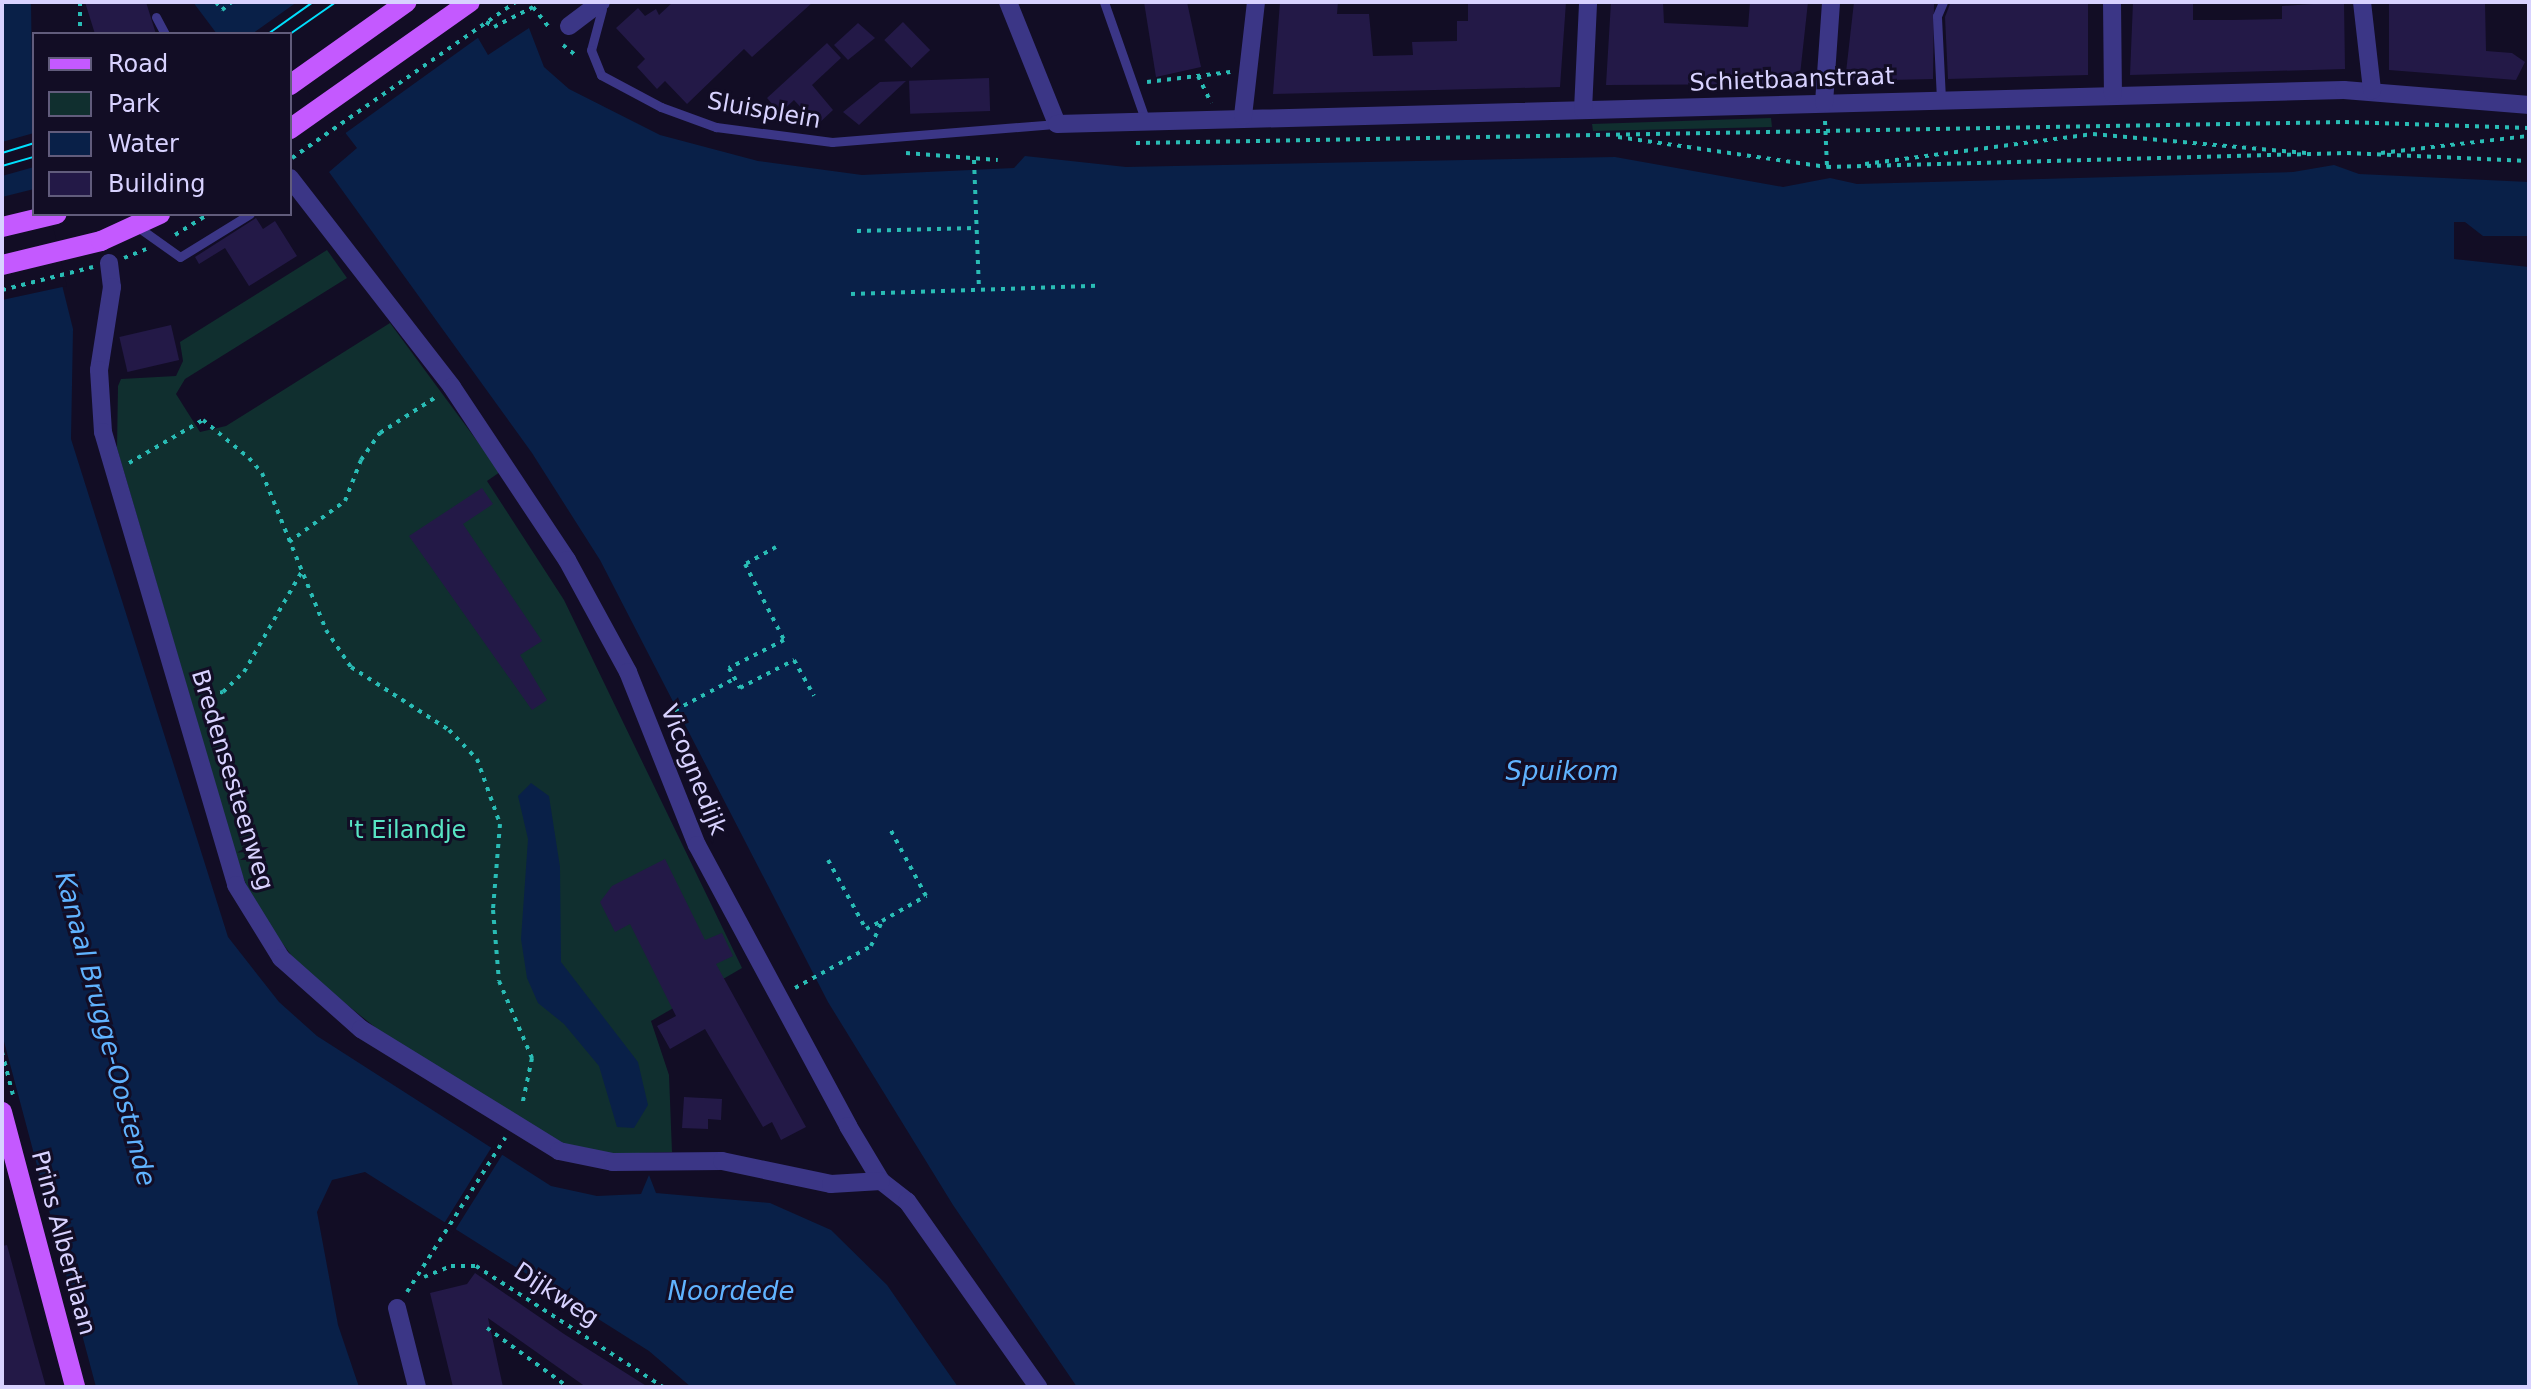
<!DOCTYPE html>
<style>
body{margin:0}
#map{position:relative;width:2531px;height:1389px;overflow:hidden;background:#120d25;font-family:"DejaVu Sans",sans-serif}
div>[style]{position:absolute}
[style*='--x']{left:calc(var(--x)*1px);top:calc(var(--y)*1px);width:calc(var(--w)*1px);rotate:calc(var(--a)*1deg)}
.green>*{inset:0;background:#102f2f}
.water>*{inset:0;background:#092048}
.pier>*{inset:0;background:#120d25;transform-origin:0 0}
.building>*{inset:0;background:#231947;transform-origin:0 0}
.path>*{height:4px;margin-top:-2px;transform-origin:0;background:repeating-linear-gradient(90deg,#29bcb5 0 4px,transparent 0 10px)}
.service>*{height:9px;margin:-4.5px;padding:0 4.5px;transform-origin:4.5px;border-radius:4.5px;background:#3b3686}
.minor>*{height:18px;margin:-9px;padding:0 9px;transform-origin:9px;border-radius:9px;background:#3b3686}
.primary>*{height:20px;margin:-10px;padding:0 10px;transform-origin:10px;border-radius:10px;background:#c459ff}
.tram>*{height:2px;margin:-1px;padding:0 1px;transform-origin:1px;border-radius:1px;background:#00dffd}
span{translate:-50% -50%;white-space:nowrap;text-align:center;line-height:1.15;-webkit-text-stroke:6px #120d25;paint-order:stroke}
.street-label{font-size:24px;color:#d8d2ff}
.park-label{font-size:24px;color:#58e5c4}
.water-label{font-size:26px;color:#60b3ff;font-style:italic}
.frame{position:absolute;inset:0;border:4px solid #d8d2ff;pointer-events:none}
.legend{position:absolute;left:32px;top:32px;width:260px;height:184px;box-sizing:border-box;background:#120d25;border:2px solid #615c7c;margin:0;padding:10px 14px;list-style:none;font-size:24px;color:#d8d2ff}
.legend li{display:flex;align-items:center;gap:16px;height:40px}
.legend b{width:40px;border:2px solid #615c7c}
</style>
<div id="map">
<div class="green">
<i style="clip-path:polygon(1771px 118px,1772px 127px,1593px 131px,1592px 124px)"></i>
<i style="clip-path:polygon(327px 250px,347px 278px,185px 379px,176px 394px,200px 432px,226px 426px,390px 323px,500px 472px,487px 481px,564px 600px,742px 968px,651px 1021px,669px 1075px,672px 1152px,603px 1154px,544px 1139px,396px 1044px,301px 968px,255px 907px,240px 869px,117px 448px,118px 386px,121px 379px,176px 376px,183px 361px,180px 342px)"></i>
</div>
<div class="water">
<i style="clip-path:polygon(2px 2px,31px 2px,34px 214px,56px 261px,73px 329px,71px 439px,228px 937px,279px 1002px,317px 1036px,551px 1186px,597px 1196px,641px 1194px,649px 1175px,656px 1193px,770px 1203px,831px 1230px,887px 1285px,958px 1387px,691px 1387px,649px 1351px,365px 1172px,332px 1180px,317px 1212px,338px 1325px,359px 1387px,96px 1387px,2px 1034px)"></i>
<i style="clip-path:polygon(193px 2px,457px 2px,488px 55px,529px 28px,544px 67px,569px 89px,660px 135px,758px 161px,862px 175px,1014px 168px,1025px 156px,1126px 167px,1615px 157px,1783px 187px,1830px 178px,1857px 184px,2293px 172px,2334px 165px,2359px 174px,2529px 182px,2529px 236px,2483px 236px,2465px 222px,2454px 222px,2454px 259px,2529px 267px,2529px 1387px,1077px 1387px,953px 1205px,828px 1002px,600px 560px,532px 453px,329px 172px,357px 148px,290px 61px,290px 34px,217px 34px)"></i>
<i style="clip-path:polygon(531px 783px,549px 796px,560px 867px,561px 962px,638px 1062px,648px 1105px,634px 1128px,617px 1127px,599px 1066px,564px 1024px,538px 1003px,527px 978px,521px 939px,528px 839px,518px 796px)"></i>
</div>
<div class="pier">
<i style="clip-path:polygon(297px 2px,458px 2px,479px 37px,340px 137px,290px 66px,290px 34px,252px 34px)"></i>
<i style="clip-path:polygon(34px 133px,34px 167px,2px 176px,2px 142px)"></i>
<i style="clip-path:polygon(34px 189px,34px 214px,50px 214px,67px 286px,2px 300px,2px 197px)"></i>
<i style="left:493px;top:1145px;width:13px;height:96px;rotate:32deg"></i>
</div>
<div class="building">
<i style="clip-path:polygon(85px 2px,146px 2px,156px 34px,95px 34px)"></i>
<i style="clip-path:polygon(673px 2px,813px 2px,752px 57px,744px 49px,687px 104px,665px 81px,657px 89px,637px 67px,645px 59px,616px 28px,638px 8px,645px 16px,656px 9px,659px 15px)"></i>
<i style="clip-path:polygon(1144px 2px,1187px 2px,1201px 67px,1156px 77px)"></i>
<i style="clip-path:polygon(1280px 2px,1338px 2px,1337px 14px,1369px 14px,1373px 56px,1413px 55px,1412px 42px,1457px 41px,1457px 21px,1468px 21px,1468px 2px,1566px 2px,1560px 87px,1273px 94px)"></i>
<i style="clip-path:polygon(1611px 2px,1663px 2px,1664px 23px,1748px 27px,1750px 2px,1808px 2px,1799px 84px,1606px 85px)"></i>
<i style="clip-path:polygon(1854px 2px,1934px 4px,1933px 79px,1845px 81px)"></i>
<i style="clip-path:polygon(2088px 2px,2088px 75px,1948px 79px,1945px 17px,1950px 4px)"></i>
<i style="clip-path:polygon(2133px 2px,2193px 3px,2193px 20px,2232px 20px,2282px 19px,2282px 6px,2344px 2px,2345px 69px,2130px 75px)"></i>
<i style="clip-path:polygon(2389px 2px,2485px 2px,2486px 51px,2512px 53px,2525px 62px,2516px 80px,2389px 70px)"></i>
<i style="left:903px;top:22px;width:39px;height:26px;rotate:46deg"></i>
<i style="clip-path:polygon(858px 23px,875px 38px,848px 60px,834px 45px)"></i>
<i style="clip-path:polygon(827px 43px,841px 58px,812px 85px,833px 110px,817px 125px,794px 100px,780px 113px,767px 98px)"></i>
<i style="left:989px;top:78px;width:33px;height:80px;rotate:88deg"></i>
<i style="clip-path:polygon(906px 81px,859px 125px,843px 112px,880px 82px)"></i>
<i style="clip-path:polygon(256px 218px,263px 229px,275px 221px,297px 256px,249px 286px,225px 248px,199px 264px,195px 257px)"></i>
<i style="left:171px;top:325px;width:36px;height:53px;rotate:77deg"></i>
<i style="clip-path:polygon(482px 488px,493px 504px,463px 524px,542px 641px,520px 655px,547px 700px,532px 710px,409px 536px)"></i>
<i style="clip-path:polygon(665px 859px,705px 940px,722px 933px,733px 956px,716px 964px,806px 1127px,781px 1140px,772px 1122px,763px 1127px,705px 1029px,670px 1049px,657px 1026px,676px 1016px,630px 924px,615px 932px,600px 902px,612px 886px)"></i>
<i style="clip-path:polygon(684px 1097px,722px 1099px,721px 1120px,708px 1119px,708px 1129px,682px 1128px)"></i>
<i style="clip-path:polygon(7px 1245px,32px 1337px,46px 1387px,2px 1387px,2px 1246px)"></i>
<i style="clip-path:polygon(475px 1273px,564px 1334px,648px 1387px,586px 1387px,488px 1318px,503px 1387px,453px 1387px,430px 1293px,467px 1284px)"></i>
</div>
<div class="path">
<i style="--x:80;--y:2;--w:32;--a:90"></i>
<i style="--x:216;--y:2;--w:10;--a:53"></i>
<i style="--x:222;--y:10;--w:13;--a:-39"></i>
<i style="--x:486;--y:22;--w:9;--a:32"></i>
<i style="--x:494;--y:27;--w:44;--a:-27.1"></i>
<i style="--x:533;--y:7;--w:28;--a:52"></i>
<i style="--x:563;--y:45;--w:19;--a:39"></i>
<i style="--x:1198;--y:76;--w:30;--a:64"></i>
<i style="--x:1147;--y:82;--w:84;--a:-6.9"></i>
<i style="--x:1825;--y:121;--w:46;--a:87.5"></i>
<i style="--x:1618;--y:137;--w:211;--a:8.2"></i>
<i style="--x:1827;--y:167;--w:520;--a:-1.54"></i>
<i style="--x:2347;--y:153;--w:182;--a:2.5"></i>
<i style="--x:1136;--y:143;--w:1209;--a:-1"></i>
<i style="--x:2345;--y:122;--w:184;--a:1.9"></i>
<i style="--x:906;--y:153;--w:92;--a:4.4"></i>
<i style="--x:2381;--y:153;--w:149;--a:-6.6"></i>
<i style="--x:292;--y:158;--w:273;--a:-34.9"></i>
<i style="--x:974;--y:160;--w:129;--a:87.8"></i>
<i style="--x:1865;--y:164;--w:230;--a:-7.5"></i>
<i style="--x:2093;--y:134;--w:214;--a:5.1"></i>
<i style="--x:857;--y:231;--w:119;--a:-1.4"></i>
<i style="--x:175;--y:235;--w:40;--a:-32"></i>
<i style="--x:124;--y:258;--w:24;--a:-22"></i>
<i style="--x:2;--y:290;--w:94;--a:-14.2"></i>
<i style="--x:851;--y:294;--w:246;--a:-1.9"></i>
<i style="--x:129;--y:463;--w:86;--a:-30.2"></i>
<i style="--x:203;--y:420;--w:60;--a:39.6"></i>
<i style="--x:249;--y:458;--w:20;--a:49"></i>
<i style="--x:262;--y:473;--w:170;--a:67.8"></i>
<i style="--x:326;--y:630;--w:45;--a:56"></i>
<i style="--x:351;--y:667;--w:117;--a:32.7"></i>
<i style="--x:449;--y:730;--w:40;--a:46"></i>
<i style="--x:477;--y:759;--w:69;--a:70.5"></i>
<i style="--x:500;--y:824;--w:86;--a:94.7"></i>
<i style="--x:493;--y:910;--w:71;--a:85.2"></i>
<i style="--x:499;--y:981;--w:84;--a:66.8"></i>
<i style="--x:532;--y:1058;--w:49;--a:101.8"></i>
<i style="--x:289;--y:542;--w:69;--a:-36.2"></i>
<i style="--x:345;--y:501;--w:44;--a:-68.7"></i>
<i style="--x:361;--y:460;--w:33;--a:-55"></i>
<i style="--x:380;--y:433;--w:67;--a:-32.7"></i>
<i style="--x:776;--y:547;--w:35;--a:151"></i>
<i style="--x:745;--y:564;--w:85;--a:62.8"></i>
<i style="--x:784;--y:640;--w:62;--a:153"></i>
<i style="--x:729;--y:668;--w:23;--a:61"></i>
<i style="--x:740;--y:688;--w:61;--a:-27.4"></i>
<i style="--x:794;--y:660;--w:41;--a:60.9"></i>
<i style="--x:201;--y:699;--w:23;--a:-18"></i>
<i style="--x:223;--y:692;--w:29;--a:-44"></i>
<i style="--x:244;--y:672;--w:116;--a:-60.1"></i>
<i style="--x:666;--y:715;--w:77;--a:-27.9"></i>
<i style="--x:828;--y:860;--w:79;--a:61.2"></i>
<i style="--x:866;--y:929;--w:18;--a:-27"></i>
<i style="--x:795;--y:988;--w:87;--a:-28.9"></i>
<i style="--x:871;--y:946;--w:27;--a:-66"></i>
<i style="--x:882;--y:921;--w:51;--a:-29.6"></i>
<i style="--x:926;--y:896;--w:78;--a:-118.2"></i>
<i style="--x:2;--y:1052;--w:44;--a:75.7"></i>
<i style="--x:424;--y:1277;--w:29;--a:-22"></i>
<i style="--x:451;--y:1266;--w:25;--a:0"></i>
<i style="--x:476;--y:1266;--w:223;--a:32.9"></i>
<i style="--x:407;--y:1292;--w:183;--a:-57.5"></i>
<i style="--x:487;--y:1328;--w:100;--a:36.1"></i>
</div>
<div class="service">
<i style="--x:1104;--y:2;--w:124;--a:70.7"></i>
<i style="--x:602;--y:9;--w:42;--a:105"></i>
<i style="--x:591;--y:50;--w:27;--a:68"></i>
<i style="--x:601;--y:75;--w:68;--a:28.1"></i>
<i style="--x:661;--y:107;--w:59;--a:20"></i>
<i style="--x:716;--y:127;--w:117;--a:7.4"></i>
<i style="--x:832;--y:142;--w:226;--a:-4.6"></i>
<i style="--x:156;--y:17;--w:19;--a:62"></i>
<i style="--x:1941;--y:99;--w:83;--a:-92.8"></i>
<i style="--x:1937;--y:16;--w:15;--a:-67"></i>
<i style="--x:135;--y:225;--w:55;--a:35.4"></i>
<i style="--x:180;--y:257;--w:82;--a:-31.6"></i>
</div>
<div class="minor">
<i style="--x:1008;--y:2;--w:131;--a:68.1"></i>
<i style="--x:1057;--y:124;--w:1287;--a:-1.51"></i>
<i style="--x:2344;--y:90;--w:186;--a:4.6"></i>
<i style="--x:2112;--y:2;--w:92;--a:89.4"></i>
<i style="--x:2362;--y:2;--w:89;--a:83.5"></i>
<i style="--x:569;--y:26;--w:40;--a:-37"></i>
<i style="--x:1824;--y:103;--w:101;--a:-86"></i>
<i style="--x:1583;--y:110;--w:108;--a:-87.3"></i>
<i style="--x:1243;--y:116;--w:115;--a:-83.5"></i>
<i style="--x:290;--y:178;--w:264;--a:52.2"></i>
<i style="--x:452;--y:387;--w:208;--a:56.4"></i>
<i style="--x:567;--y:560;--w:128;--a:61.4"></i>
<i style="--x:628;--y:672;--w:186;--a:68.3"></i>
<i style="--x:697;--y:845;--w:319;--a:61.7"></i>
<i style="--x:848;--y:1126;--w:64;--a:59"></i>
<i style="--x:881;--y:1181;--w:33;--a:38"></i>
<i style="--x:907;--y:1201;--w:228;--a:54.8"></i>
<i style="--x:109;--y:263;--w:24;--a:83"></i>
<i style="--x:112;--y:287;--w:84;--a:98.9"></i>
<i style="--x:99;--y:370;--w:62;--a:86.3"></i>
<i style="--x:103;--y:432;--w:472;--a:73.6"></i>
<i style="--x:236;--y:885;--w:86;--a:58.3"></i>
<i style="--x:281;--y:958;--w:107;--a:41.6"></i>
<i style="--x:361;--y:1029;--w:233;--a:31.6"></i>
<i style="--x:559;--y:1151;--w:55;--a:11.5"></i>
<i style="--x:613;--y:1162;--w:109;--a:-0.5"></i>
<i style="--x:722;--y:1161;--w:111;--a:11.9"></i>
<i style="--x:831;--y:1184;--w:50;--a:-3.4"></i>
<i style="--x:397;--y:1308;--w:81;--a:75.8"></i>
</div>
<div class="primary">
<i style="--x:290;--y:85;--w:143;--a:-35.4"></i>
<i style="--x:290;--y:129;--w:220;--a:-35.2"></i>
<i style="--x:2;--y:227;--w:56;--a:-13.5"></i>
<i style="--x:2;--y:265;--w:102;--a:-13.6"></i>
<i style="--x:101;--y:241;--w:65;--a:-24.6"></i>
<i style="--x:2;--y:1112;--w:285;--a:75.1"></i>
</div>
<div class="tram">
<i style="--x:268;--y:34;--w:55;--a:-35.4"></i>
<i style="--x:290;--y:34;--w:56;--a:-34.8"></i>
<i style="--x:2;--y:153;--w:34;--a:-17"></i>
<i style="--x:2;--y:166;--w:33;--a:-16"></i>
</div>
<div class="street-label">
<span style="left:1792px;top:80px;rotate:-2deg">Schietbaanstraat</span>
<span style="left:764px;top:111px;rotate:10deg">Sluisplein</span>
<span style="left:693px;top:770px;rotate:68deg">Vicognedijk</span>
<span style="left:232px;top:780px;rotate:73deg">Bredensesteenweg</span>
<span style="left:63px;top:1243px;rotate:75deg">Prins Albertlaan</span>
<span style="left:556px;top:1295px;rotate:33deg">Dijkweg</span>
</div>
<div class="park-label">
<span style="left:407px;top:831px">'t Eilandje</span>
</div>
<div class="water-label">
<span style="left:1562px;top:772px">Spuikom</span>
<span style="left:105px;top:1029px;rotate:75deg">Kanaal Brugge-Oostende</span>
<span style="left:731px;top:1292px">Noordede</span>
</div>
<div class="frame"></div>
<ul class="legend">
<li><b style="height:10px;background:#c459ff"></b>Road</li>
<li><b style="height:22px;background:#102f2f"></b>Park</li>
<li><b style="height:22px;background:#092048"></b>Water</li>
<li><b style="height:22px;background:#231947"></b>Building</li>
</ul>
</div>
